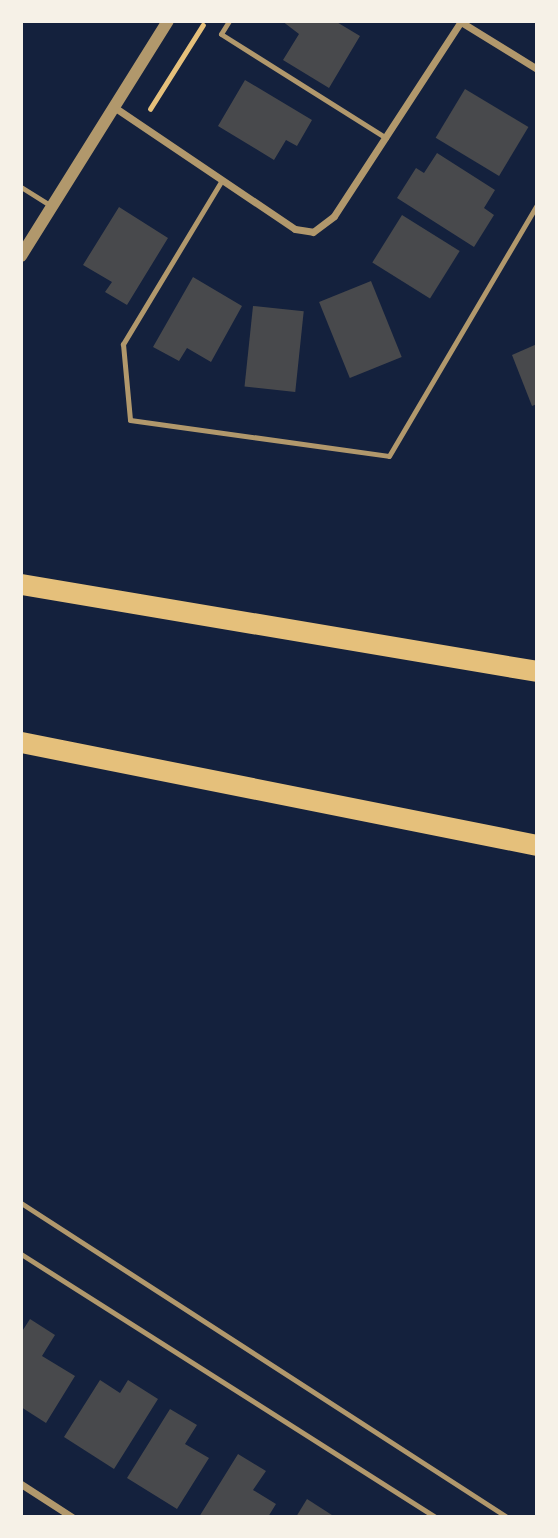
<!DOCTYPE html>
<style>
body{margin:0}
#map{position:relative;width:558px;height:1538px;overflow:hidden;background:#14213d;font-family:"Roboto Condensed",sans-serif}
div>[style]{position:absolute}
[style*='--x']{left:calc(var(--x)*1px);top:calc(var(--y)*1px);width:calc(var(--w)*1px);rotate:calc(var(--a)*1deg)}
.building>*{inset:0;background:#48494c;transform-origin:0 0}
.path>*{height:4.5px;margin:-2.25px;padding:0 2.25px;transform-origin:2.25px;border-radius:2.25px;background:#e5c07b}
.service>*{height:5px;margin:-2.5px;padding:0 2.5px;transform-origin:2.5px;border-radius:2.5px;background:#b1986c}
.minor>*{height:7px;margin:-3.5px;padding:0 3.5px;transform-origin:3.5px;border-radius:3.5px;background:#b1986c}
.tertiary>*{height:12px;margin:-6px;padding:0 6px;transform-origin:6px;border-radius:6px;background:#b1986c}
.motorway>*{height:21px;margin:-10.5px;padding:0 10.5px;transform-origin:10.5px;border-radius:10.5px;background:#e5c07b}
span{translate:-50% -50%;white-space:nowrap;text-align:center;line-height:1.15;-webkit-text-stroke:6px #f6f1e7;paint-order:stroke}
.frame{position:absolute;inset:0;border:23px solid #f6f1e7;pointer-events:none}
</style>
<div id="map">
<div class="building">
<i style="clip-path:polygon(282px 21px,335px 21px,360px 36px,329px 88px,283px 60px,299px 34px)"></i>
<i style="clip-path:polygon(245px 80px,312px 120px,297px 146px,286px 140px,274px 160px,218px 126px)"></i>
<i style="left:465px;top:89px;width:74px;height:57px;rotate:31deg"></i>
<i style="clip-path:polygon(437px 153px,495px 190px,484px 208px,494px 215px,474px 247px,397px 198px,416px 168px,424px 173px)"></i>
<i style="clip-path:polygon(119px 207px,168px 238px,127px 305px,105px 292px,112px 282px,83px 265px)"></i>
<i style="left:402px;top:215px;width:68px;height:56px;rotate:32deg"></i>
<i style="clip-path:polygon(193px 277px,242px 306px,211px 362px,187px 348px,179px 361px,153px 347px)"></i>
<i style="left:371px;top:281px;width:82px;height:56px;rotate:68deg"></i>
<i style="left:253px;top:306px;width:51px;height:81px;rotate:6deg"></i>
<i style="clip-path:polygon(537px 344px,537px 404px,532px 406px,512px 355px)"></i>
<i style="clip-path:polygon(30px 1319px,55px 1335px,42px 1356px,75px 1376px,46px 1423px,21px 1407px,21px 1333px)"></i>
<i style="clip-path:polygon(100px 1380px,120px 1393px,128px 1380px,158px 1399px,114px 1469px,64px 1437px)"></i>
<i style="clip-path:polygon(170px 1409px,197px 1425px,185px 1444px,209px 1458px,177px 1509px,127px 1478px)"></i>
<i style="clip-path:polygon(238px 1454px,266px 1471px,253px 1490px,276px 1504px,268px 1517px,199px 1517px)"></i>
<i style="clip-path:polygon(307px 1499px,335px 1517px,296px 1517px)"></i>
</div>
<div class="path">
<i style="--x:150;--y:109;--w:99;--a:-57.8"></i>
</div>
<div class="service">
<i style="--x:229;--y:21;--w:15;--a:122"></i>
<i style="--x:221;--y:34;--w:195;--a:32.2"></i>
<i style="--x:222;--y:180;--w:192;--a:121.1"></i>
<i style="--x:123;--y:344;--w:76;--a:84.7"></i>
<i style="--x:130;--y:420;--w:261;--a:7.9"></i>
<i style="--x:389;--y:456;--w:291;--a:-59.5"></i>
<i style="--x:21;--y:187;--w:36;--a:32"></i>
<i style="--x:21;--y:1203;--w:579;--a:32.87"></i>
<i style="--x:21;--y:1254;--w:490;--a:32.4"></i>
</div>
<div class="minor">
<i style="--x:461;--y:22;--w:89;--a:31.7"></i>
<i style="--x:114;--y:107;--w:218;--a:34"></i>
<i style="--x:295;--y:229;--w:18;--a:9"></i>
<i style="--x:313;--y:232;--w:26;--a:-37"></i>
<i style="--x:334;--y:216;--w:233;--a:-56.9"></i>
<i style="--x:21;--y:1484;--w:61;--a:32.9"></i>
</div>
<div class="tertiary">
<i style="--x:21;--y:256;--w:277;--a:-58"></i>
</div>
<div class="motorway">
<i style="--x:21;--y:584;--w:523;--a:9.57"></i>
<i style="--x:21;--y:742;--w:526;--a:11.29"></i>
</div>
<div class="frame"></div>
</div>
